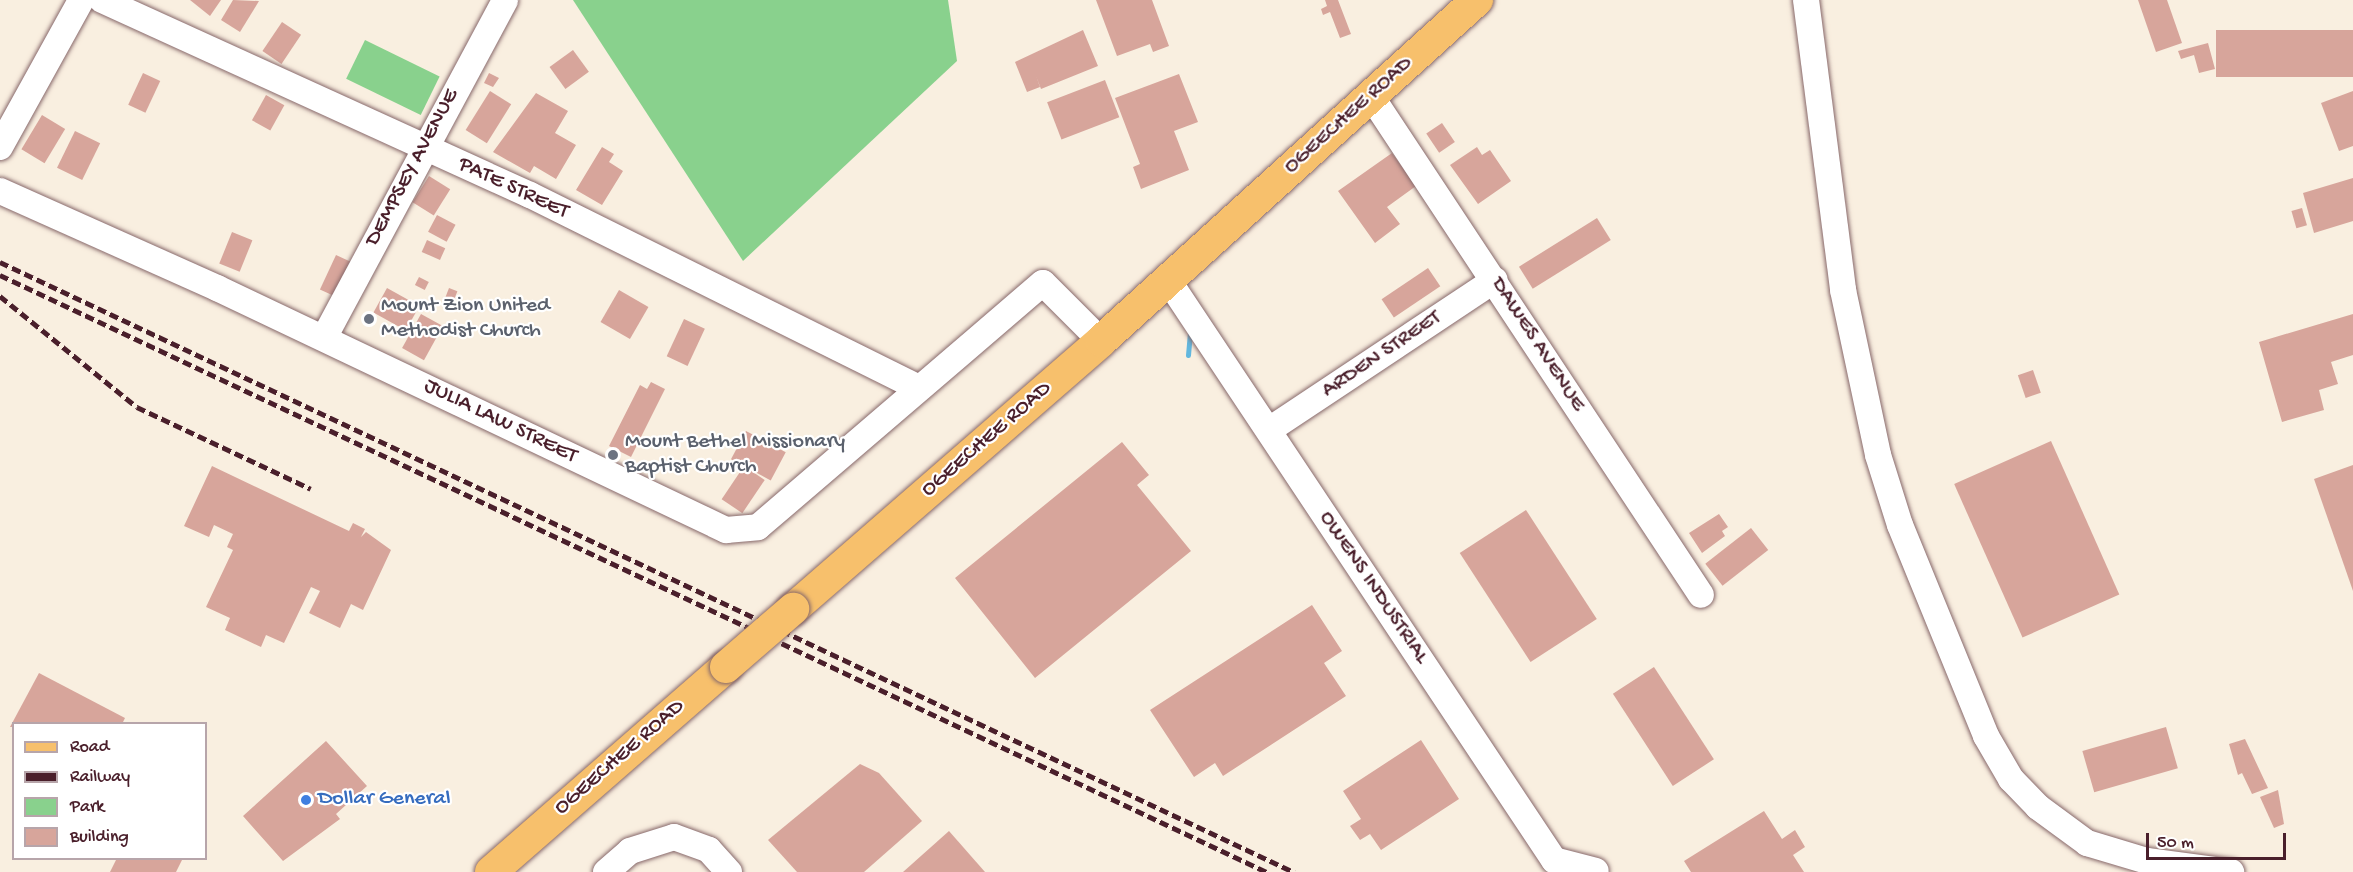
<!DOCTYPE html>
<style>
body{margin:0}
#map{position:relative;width:2353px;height:872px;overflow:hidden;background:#f9efe0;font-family:"Gochi Hand",sans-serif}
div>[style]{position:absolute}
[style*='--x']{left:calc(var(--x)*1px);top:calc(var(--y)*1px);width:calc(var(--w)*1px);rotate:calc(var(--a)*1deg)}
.green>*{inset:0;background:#89d18d;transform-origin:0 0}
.stream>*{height:5px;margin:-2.5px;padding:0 2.5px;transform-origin:2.5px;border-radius:2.5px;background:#62b7de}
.building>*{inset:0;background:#d7a59b;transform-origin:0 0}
.roads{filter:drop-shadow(0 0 2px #87686a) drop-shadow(0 0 2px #87686a)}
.minor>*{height:26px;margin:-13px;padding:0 13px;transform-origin:13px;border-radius:13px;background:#fff}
.major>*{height:32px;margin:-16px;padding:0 16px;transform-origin:16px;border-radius:16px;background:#f7c06c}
.rail>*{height:4.5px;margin-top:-2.25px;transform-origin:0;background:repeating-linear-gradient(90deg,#4a1f2b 0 9px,transparent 0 13.5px)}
.bridges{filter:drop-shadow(0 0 2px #87686a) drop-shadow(0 0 2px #87686a)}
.major-bridge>*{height:32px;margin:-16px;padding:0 16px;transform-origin:16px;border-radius:16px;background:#f7c06c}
.dots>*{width:16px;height:16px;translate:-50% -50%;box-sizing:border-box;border:3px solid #fff;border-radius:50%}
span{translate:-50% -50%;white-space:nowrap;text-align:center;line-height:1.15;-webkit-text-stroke:4.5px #fff;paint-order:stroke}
.street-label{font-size:22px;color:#4a1f2b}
.worship-label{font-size:22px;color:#5b616d}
.left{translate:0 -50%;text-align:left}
.shop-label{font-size:22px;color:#366cbe}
.legend{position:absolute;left:12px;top:722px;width:195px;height:138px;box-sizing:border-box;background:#fff;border:2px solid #b7a5aa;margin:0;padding:8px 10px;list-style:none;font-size:18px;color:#4a1f2b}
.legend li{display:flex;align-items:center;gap:12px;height:30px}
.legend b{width:30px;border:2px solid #b7a5aa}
.scale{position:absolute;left:2146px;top:833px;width:140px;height:27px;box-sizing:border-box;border:3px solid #4a1f2b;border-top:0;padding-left:8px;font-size:18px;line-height:21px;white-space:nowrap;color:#4a1f2b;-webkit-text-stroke:4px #fff;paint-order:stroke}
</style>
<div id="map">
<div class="green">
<i style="clip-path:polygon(573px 0,948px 0,957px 61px,743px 261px)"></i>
<i style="left:365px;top:40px;width:83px;height:43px;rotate:26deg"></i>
</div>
<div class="stream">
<i style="--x:1188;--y:355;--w:25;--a:-85"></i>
</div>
<div class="building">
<i style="clip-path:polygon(190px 0,221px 0,210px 16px)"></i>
<i style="clip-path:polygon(233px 0,259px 1px,240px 32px,221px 20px)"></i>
<i style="clip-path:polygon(1096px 0,1152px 0,1169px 46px,1153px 52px,1150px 44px,1117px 56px)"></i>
<i style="clip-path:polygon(1325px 0,1338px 0,1351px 34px,1340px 38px,1330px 12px,1323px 15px,1321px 9px,1327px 6px)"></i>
<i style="clip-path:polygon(2138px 0,2167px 0,2182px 43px,2156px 52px)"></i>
<i style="left:282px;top:22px;width:23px;height:35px;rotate:34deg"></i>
<i style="clip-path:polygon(1083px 30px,1098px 66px,1041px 89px,1036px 76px,1040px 87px,1027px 92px,1015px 62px)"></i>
<i style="left:2353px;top:30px;width:47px;height:137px;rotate:90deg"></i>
<i style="clip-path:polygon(2208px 43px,2215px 69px,2199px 73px,2194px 55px,2181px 59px,2178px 51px)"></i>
<i style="left:573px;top:50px;width:27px;height:29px;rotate:54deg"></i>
<i style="left:143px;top:73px;width:19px;height:35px;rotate:25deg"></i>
<i style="clip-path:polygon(489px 73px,499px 78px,493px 87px,484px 83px)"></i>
<i style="clip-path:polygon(1179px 74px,1198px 122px,1174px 131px,1189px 170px,1141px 189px,1133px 167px,1140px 164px,1115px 98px)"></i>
<i style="left:1105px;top:80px;width:40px;height:62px;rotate:69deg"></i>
<i style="left:490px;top:91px;width:25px;height:46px;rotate:32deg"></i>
<i style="clip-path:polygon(2353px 91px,2353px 146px,2339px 151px,2321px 103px)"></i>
<i style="clip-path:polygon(536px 93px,568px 111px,555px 133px,576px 145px,556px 179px,534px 166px,530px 173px,493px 152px)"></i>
<i style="left:266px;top:95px;width:21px;height:29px;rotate:29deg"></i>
<i style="left:42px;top:115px;width:27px;height:40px;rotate:31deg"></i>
<i style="left:1442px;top:123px;width:23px;height:19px;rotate:56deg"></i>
<i style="left:75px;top:131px;width:28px;height:41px;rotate:26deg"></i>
<i style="clip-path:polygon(602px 147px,614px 154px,609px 162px,623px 171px,602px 205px,576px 190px)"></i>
<i style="clip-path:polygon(1477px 147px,1482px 155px,1490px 150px,1511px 181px,1478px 204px,1450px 165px)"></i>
<i style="clip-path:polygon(1392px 153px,1416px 186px,1387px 207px,1400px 224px,1375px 243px,1338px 191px)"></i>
<i style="left:429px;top:176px;width:25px;height:31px;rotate:32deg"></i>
<i style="clip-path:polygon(2353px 178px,2353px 221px,2314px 233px,2303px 193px)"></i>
<i style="left:2302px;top:208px;width:18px;height:11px;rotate:74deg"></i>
<i style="left:437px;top:215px;width:21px;height:19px;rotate:28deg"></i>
<i style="left:1597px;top:218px;width:26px;height:92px;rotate:58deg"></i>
<i style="left:232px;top:232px;width:22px;height:34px;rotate:22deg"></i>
<i style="left:427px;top:240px;width:20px;height:13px;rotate:24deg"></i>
<i style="left:336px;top:255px;width:21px;height:38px;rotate:25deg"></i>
<i style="left:1428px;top:268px;width:22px;height:56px;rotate:56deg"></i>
<i style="left:419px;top:277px;width:11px;height:9px;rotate:27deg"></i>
<i style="left:387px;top:288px;width:37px;height:28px;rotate:29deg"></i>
<i style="left:449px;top:288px;width:9px;height:14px;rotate:21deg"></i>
<i style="left:619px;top:290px;width:34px;height:37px;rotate:30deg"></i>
<i style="left:421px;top:314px;width:25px;height:39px;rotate:29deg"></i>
<i style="clip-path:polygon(2353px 314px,2353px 355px,2331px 362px,2338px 384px,2319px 390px,2324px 410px,2282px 422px,2259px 342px)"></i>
<i style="left:684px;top:319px;width:23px;height:41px;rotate:25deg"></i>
<i style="left:2033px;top:370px;width:24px;height:16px;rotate:71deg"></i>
<i style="clip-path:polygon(651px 382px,665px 389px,631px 457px,609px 446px,640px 385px,647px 389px)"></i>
<i style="left:746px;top:431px;width:45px;height:32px;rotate:28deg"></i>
<i style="left:2051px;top:441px;width:168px;height:106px;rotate:66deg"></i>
<i style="clip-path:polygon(1122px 442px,1149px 475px,1137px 485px,1191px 551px,1035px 678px,955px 578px)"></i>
<i style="clip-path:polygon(2353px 465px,2353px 591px,2314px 479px)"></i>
<i style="clip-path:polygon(212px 466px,349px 531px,353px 523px,365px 529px,361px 537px,366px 532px,391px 550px,363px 610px,351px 604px,340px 628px,309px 613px,320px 591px,311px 587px,284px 643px,266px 635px,261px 647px,225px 630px,230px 618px,206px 607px,233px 550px,227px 547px,233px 534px,214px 525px,209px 537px,184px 526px)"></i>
<i style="left:744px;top:466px;width:25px;height:40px;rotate:34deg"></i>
<i style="left:1526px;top:510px;width:130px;height:79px;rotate:57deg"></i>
<i style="clip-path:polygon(1719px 514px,1728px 527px,1722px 531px,1725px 536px,1702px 553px,1689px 533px)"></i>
<i style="left:1751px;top:528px;width:28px;height:58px;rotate:52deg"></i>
<i style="clip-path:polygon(1312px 605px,1342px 651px,1324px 663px,1346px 696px,1223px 776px,1215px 763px,1194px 777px,1150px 710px)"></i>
<i style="left:1654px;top:667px;width:110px;height:49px;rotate:57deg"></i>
<i style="clip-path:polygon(39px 673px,125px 718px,122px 724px,10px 727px)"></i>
<i style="left:2166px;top:727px;width:43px;height:87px;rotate:74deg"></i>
<i style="clip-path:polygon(2245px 739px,2268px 788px,2252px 794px,2242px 773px,2238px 775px,2229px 744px)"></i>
<i style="clip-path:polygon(1421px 740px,1459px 799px,1381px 850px,1370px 834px,1360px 840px,1350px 826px,1361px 819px,1343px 791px)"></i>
<i style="clip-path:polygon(326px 741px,367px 786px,336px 814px,340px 819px,283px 861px,243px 816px)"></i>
<i style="clip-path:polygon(860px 764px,879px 773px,922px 821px,864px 872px,797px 872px,768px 840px)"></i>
<i style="clip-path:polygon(2278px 790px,2284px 824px,2274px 828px,2260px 797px)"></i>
<i style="clip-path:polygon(1764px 811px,1782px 839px,1795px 830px,1805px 847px,1793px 855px,1804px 872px,1691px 872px,1684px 861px)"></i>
<i style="clip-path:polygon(949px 831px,985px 872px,903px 872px)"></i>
<i style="clip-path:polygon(117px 858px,183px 858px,176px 872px,110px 872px)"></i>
</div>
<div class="roads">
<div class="minor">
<i style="--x:102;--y:0;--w:470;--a:24.5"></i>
<i style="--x:530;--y:195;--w:434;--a:26.4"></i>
<i style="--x:1806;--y:0;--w:292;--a:82.7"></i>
<i style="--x:1843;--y:290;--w:169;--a:78"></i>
<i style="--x:1878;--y:455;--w:73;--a:72.6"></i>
<i style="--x:1900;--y:525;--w:228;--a:67.8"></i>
<i style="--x:1986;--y:736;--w:50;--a:59.8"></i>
<i style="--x:2011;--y:779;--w:39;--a:46"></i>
<i style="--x:2038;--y:807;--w:61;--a:36.3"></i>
<i style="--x:2087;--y:843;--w:63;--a:16.7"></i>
<i style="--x:2147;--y:861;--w:85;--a:7.5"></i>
<i style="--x:1371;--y:96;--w:598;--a:56.52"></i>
<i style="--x:0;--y:147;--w:168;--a:-61.1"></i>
<i style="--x:0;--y:191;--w:238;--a:24.1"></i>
<i style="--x:217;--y:288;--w:564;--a:25.43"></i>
<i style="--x:726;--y:530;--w:32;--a:-5"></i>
<i style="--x:758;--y:527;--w:375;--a:-40.6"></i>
<i style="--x:1043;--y:283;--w:82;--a:45"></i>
<i style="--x:1168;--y:280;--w:697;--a:56.36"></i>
<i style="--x:1554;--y:860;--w:43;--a:14.7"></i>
<i style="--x:324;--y:338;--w:383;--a:-61.8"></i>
<i style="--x:1269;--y:430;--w:271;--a:-33.6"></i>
<i style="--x:606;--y:872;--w:32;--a:-41"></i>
<i style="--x:630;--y:851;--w:46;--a:-17.7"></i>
<i style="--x:674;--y:837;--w:37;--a:20"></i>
<i style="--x:709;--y:850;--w:30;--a:48"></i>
</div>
<div class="major">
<i style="--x:793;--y:609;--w:408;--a:-41"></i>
<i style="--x:1101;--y:341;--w:508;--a:-42.21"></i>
<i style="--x:491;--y:872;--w:312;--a:-41.1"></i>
</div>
</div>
<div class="rail">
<i style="--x:0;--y:262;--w:1431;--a:25.24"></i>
<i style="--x:0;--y:275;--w:1401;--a:25.23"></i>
<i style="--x:0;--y:296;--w:176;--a:39"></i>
<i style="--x:137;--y:407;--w:192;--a:25.2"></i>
</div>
<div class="bridges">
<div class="major-bridge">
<i style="--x:726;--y:667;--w:89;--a:-40.9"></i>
</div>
</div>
<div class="dots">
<i style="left:369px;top:319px;background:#6b7280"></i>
<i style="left:613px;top:455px;background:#6b7280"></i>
<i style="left:306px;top:800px;background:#3f7fe0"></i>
</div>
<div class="street-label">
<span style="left:1349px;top:116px;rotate:-42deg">OGEECHEE ROAD</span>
<span style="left:413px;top:168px;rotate:-62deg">DEMPSEY AVENUE</span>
<span style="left:513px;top:189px;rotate:25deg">PATE STREET</span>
<span style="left:1537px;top:345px;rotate:57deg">DAWES AVENUE</span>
<span style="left:1382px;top:355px;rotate:-34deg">ARDEN STREET</span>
<span style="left:500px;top:422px;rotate:26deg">JULIA LAW STREET</span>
<span style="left:987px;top:440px;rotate:-41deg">OGEECHEE ROAD</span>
<span style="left:1373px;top:588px;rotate:56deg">OWENS INDUSTRIAL</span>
<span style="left:620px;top:758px;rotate:-41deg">OGEECHEE ROAD</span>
</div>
<div class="worship-label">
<span class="left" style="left:381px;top:319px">Mount Zion United<br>Methodist Church</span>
<span class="left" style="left:625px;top:455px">Mount Bethel Missionary<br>Baptist Church</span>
</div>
<div class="shop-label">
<span class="left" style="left:318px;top:800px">Dollar General</span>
</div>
<ul class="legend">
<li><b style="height:8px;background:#f7c06c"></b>Road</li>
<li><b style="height:8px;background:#4a1f2b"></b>Railway</li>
<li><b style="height:16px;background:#89d18d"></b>Park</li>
<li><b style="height:16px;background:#d7a59b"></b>Building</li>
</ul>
<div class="scale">50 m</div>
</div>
